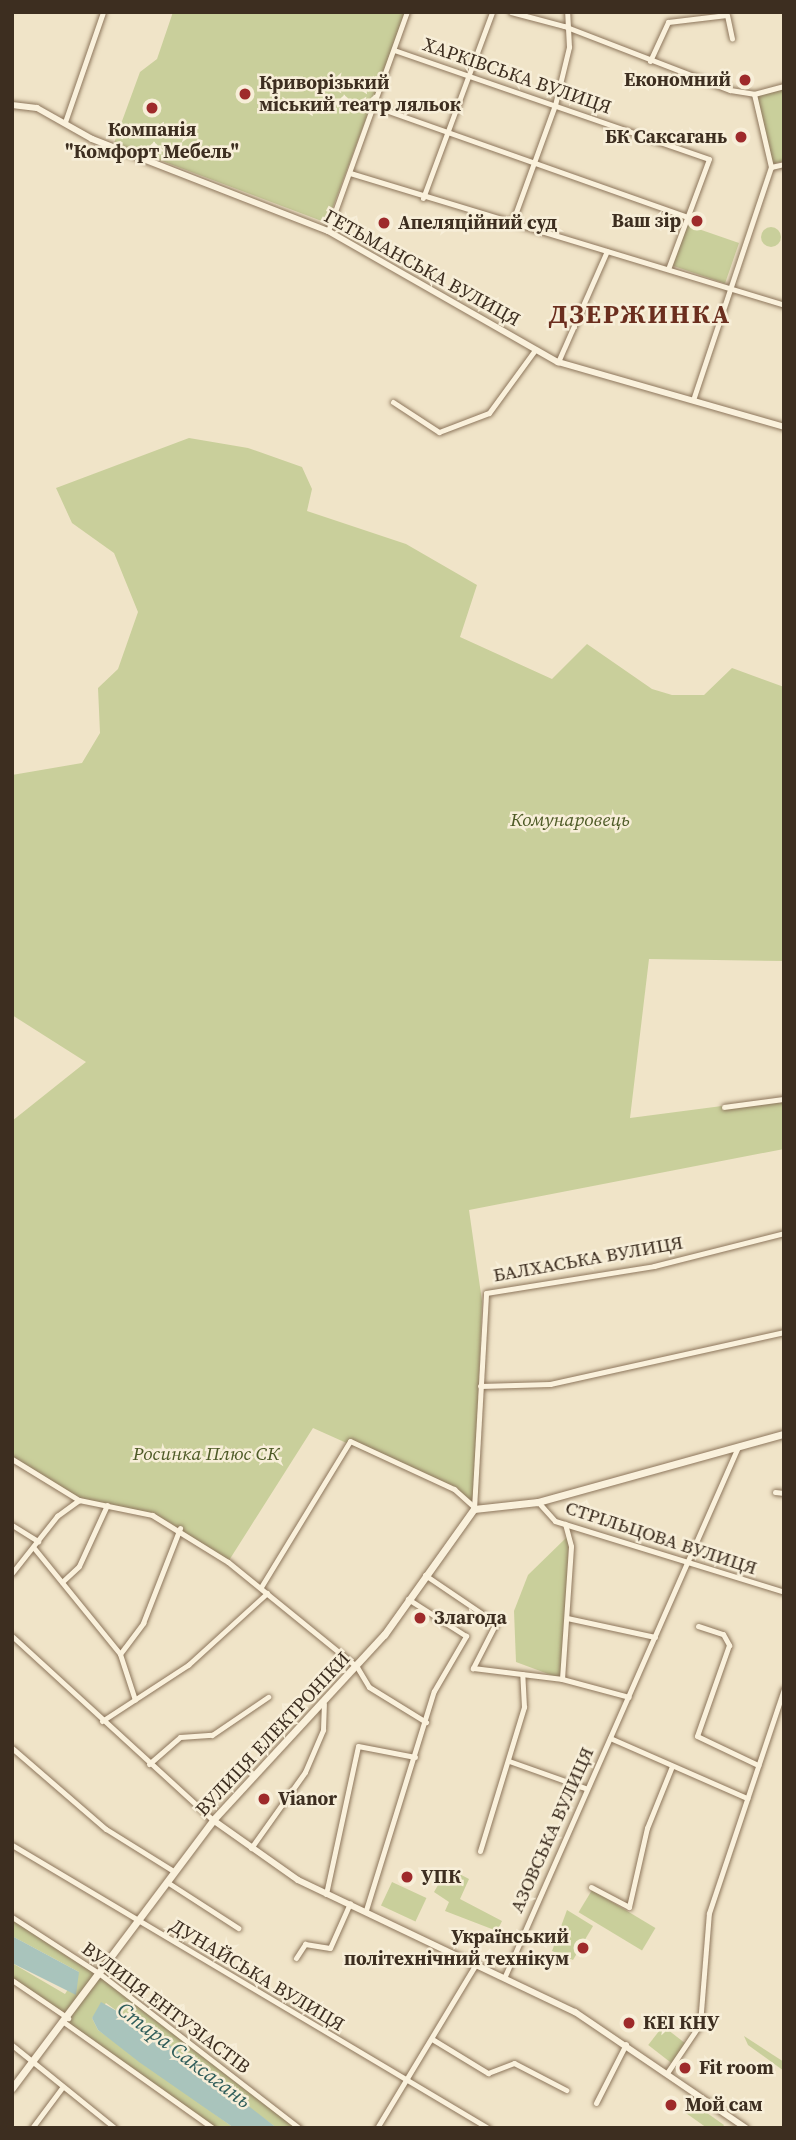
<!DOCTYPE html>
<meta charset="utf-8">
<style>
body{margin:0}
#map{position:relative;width:796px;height:2140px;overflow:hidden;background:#f0e4c8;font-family:"Source Serif 4",serif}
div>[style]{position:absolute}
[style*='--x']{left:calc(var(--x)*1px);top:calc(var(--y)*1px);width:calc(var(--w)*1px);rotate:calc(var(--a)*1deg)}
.green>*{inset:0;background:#c9cf9b;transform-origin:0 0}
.round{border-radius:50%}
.water>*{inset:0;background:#a9c4bc}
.roads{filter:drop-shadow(0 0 2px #8d765c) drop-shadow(0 0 2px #8d765c)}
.minor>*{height:5px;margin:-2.5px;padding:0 2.5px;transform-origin:2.5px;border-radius:2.5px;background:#faf1dc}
.tertiary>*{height:6px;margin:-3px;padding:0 3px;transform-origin:3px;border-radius:3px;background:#faf1dc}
.secondary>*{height:7px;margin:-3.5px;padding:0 3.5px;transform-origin:3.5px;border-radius:3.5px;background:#faf1dc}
.dots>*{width:19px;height:19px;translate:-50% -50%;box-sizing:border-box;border:4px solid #f7eed8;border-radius:50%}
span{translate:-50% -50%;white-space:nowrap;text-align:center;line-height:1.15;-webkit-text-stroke:5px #f7eed8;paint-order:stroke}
.street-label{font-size:19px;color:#3d2e20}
.poi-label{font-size:19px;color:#3d2e20;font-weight:700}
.right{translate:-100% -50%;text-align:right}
.left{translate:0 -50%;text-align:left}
.park-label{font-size:19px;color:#4d5a26;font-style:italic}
.water-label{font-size:21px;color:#2f5d5a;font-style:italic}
.district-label{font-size:26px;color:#6b2e1e;font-weight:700;letter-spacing:2px}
.frame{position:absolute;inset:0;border:14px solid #3d2e20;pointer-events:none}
</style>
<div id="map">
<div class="green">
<i style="clip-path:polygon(173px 12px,406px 12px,327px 223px,114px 143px,140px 72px,157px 59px)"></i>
<i style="clip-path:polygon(784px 88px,784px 161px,772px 164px,755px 95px)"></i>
<i style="left:687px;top:225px;width:55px;height:43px;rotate:19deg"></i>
<i class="round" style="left:761px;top:227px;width:20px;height:20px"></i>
<i style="clip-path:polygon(189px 438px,248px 448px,302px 467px,312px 489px,307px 511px,406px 544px,477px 585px,460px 637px,552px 679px,587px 644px,652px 689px,672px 695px,704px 695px,732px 668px,784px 687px,784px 961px,649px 959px,630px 1118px,784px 1098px,784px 1149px,469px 1210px,482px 1301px,474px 1509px,465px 1496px,313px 1428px,228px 1562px,169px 1522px,79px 1500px,12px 1459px,12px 1121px,86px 1062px,12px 1015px,12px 775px,82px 763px,100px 733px,98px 688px,118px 669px,138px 612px,114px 553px,72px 523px,56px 488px)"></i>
<i style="clip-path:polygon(569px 1535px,563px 1667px,559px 1678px,516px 1662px,514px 1611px,528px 1575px)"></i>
<i style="clip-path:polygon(448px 1868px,469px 1879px,460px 1899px,502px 1921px,497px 1931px,445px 1911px,449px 1902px,434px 1892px)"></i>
<i style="left:392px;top:1882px;width:38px;height:26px;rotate:25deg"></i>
<i style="left:592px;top:1890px;width:74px;height:26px;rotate:31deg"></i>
<i style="clip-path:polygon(567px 1910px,593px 1926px,573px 1960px,552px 1951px)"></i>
<i style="clip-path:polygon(12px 1917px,100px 1974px,299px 2128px,277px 2128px,106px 2003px,92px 2018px,98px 2030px,234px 2128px,213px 2128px,71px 2027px,68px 2018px,12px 1980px,12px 1963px,65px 1994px,79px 1972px,12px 1936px)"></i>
<i style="left:663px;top:2026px;width:31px;height:24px;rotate:38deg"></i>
<i style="clip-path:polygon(744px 2036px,784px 2062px,784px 2071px,748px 2045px)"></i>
<i style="clip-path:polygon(690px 2101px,724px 2125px,722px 2128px,707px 2128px,683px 2111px)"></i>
</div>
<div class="water">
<i style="clip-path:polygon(12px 1936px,79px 1972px,76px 1995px,12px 1963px)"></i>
<i style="clip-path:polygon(101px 2002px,150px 2030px,277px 2128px,234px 2128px,139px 2062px,98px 2030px,92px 2018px)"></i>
</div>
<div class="roads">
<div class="minor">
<i style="--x:511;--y:12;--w:55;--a:14.8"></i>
<i style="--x:564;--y:26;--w:178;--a:21.1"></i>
<i style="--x:730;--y:90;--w:24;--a:9"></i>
<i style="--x:754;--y:94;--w:31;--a:-15"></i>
<i style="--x:394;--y:50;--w:333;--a:19.1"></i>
<i style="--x:709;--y:159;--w:117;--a:110.4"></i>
<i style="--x:650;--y:61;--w:43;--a:-65.2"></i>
<i style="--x:668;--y:22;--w:59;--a:-6.8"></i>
<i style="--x:727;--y:15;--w:24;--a:78"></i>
<i style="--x:754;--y:94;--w:75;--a:76.9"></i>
<i style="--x:374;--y:106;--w:333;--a:19.5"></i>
<i style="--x:65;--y:122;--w:116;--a:-70.9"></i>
<i style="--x:771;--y:167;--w:13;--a:-13"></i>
<i style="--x:350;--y:173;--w:454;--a:16.9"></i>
<i style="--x:423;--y:198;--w:198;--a:-69.6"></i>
<i style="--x:512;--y:223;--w:126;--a:-70"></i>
<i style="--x:555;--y:105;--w:60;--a:-76.4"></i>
<i style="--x:569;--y:47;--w:35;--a:-93"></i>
<i style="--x:328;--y:231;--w:233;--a:-70.2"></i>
<i style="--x:558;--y:362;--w:121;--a:-66.2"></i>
<i style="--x:693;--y:400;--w:246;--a:-71.5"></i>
<i style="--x:393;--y:402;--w:55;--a:33.1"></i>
<i style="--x:439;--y:432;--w:53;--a:-20.8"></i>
<i style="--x:489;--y:413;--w:78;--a:-53.9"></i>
<i style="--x:724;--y:1107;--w:61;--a:-7.6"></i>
<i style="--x:480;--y:1386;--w:70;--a:-1.6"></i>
<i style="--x:550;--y:1384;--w:240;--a:-12.5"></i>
<i style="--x:12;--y:1459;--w:79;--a:31.5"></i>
<i style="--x:775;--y:1492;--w:9;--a:6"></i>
<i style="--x:538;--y:1502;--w:25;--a:48"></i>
<i style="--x:555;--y:1521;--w:240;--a:17.2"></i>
<i style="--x:474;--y:1509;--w:216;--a:-86.8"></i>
<i style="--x:486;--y:1293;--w:170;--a:-9.1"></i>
<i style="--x:654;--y:1266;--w:134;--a:-14.2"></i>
<i style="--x:12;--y:1525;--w:31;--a:32"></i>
<i style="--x:34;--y:1548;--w:136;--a:50.9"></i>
<i style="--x:120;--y:1654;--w:48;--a:71.9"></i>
<i style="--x:12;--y:1573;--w:73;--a:-51.7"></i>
<i style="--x:57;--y:1516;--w:27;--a:-36"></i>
<i style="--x:79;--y:1500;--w:75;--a:11.6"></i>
<i style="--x:152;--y:1515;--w:89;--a:31.7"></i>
<i style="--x:228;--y:1562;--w:166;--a:39.1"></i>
<i style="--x:357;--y:1667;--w:23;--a:59"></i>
<i style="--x:369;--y:1687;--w:67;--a:31.6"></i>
<i style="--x:425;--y:1575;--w:86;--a:34.1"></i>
<i style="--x:496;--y:1623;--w:51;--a:117.1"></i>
<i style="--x:473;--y:1668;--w:90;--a:7"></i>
<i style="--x:562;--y:1679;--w:69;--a:15"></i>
<i style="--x:62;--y:1582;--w:23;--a:-43"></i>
<i style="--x:79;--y:1566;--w:67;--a:-65.3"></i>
<i style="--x:261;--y:1587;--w:171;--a:-58.6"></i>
<i style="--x:350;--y:1441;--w:115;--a:24.8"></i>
<i style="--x:454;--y:1489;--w:25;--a:42"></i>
<i style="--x:567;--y:1618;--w:90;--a:12.2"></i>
<i style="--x:698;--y:1626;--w:26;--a:18"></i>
<i style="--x:723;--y:1634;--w:13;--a:61"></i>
<i style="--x:729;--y:1645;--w:96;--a:109.4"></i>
<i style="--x:697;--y:1736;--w:68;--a:25.4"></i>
<i style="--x:12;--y:1636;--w:273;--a:42.5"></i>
<i style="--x:120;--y:1654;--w:39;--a:-53"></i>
<i style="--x:143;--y:1623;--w:102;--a:-68.7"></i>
<i style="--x:562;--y:1679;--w:133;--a:-86.1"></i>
<i style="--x:571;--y:1546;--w:23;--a:-105"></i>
<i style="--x:102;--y:1721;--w:103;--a:-33.1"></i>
<i style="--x:188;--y:1665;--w:107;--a:-42.3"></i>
<i style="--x:610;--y:1738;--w:150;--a:23.7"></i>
<i style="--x:12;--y:1748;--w:124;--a:40.8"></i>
<i style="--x:106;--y:1829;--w:81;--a:31.9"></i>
<i style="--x:509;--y:1761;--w:81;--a:19.6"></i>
<i style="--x:149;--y:1764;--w:41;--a:-41.1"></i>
<i style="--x:180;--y:1737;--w:32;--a:-4"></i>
<i style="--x:212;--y:1735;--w:68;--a:-34.2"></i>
<i style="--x:12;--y:1845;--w:554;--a:30.73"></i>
<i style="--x:251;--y:1848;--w:93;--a:-54.6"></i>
<i style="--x:305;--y:1772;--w:46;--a:-66.8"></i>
<i style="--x:323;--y:1730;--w:26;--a:-88"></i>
<i style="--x:480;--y:1851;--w:151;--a:-73"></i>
<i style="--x:524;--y:1707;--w:33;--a:-93"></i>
<i style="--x:167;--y:1882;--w:85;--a:32.9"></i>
<i style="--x:591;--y:1887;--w:43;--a:27.8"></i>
<i style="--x:629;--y:1907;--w:81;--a:-77.2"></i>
<i style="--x:647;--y:1828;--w:67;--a:-68"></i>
<i style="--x:326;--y:1894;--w:151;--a:-77.8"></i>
<i style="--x:358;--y:1746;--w:58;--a:10.9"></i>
<i style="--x:366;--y:1910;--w:229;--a:-72.8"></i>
<i style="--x:434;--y:1691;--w:64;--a:-59.8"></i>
<i style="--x:466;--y:1636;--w:69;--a:-147.5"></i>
<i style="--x:12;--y:1917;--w:105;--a:32.9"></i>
<i style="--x:100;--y:1974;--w:252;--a:37.7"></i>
<i style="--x:296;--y:1958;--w:17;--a:-57"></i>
<i style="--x:305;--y:1944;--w:25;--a:9"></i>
<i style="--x:330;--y:1948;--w:49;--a:-66"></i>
<i style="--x:505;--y:1976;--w:578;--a:-66.23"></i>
<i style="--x:12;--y:1980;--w:68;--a:34.2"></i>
<i style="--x:65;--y:2023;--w:181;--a:35.4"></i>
<i style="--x:432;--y:2039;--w:66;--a:31.3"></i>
<i style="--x:488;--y:2073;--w:28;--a:-21"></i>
<i style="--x:514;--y:2063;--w:59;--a:27.4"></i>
<i style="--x:12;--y:2045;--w:132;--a:38.9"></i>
<i style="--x:667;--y:2073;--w:59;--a:-56"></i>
<i style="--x:700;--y:2024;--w:111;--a:-85.4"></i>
<i style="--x:709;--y:1913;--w:236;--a:-71.5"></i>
<i style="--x:596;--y:2103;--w:66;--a:-63"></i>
<i style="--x:32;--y:2128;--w:49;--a:-53.4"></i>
<i style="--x:377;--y:2128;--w:194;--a:-58.9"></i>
</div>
<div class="tertiary">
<i style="--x:12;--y:105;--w:25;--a:7"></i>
<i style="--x:37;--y:108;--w:63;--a:29.4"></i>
<i style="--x:92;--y:139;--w:253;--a:21.3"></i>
<i style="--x:328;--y:231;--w:265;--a:29.7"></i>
<i style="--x:558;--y:362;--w:235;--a:16"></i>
<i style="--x:213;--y:1820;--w:104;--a:35.2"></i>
<i style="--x:298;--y:1880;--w:307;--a:25.5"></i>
<i style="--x:575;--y:2012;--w:207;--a:34.2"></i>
</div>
<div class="secondary">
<i style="--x:12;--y:2088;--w:335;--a:-53.1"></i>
<i style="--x:213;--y:1820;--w:252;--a:-47.3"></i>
<i style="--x:384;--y:1635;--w:155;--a:-54.5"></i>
<i style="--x:474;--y:1509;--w:64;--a:-6.2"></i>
<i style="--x:538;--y:1502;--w:255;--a:-15.5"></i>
</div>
</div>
<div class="dots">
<i style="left:745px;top:80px;background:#9e2a2b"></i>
<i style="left:245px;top:94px;background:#9e2a2b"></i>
<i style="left:152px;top:108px;background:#9e2a2b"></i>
<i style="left:741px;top:137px;background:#9e2a2b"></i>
<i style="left:697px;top:221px;background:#9e2a2b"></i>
<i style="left:384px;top:223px;background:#9e2a2b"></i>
<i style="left:420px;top:1618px;background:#9e2a2b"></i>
<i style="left:264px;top:1799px;background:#9e2a2b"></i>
<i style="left:407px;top:1877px;background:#9e2a2b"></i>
<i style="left:583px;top:1948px;background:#9e2a2b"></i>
<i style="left:629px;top:2023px;background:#9e2a2b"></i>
<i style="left:685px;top:2068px;background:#9e2a2b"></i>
<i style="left:671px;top:2105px;background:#9e2a2b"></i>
</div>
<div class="street-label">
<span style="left:517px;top:76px;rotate:19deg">ХАРКІВСЬКА ВУЛИЦЯ</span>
<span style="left:422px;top:268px;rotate:29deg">ГЕТЬМАНСЬКА ВУЛИЦЯ</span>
<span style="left:588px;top:1259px;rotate:-10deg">БАЛХАСЬКА ВУЛИЦЯ</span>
<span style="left:661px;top:1538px;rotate:18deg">СТРІЛЬЦОВА ВУЛИЦЯ</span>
<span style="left:273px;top:1734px;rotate:-47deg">ВУЛИЦЯ ЕЛЕКТРОНІКИ</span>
<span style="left:552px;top:1830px;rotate:-66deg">АЗОВСЬКА ВУЛИЦЯ</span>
<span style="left:257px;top:1975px;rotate:31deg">ДУНАЙСЬКА ВУЛИЦЯ</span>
<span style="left:166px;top:2008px;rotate:37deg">ВУЛИЦЯ ЕНТУЗІАСТІВ</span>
</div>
<div class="poi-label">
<span class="right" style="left:731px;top:80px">Економний</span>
<span class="left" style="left:259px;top:94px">Криворізький<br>міський театр ляльок</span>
<span style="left:152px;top:141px">Компанія<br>"Комфорт Мебель"</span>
<span class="right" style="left:727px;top:137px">БК Саксагань</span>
<span class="right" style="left:681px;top:221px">Ваш зір</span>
<span class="left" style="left:398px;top:223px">Апеляційний суд</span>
<span class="left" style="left:434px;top:1618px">Злагода</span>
<span class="left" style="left:278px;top:1799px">Vianor</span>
<span class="left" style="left:421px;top:1877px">УПК</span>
<span class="right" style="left:569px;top:1948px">Український<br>політехнічний технікум</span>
<span class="left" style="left:643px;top:2023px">КЕІ КНУ</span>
<span class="left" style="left:699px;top:2068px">Fit room</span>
<span class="left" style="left:685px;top:2105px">Мой сам</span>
</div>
<div class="park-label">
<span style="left:570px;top:820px">Комунаровець</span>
<span style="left:206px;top:1454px">Росинка Плюс СК</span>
</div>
<div class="water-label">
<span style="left:184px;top:2055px;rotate:37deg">Стара Саксагань</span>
</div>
<div class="district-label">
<span style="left:640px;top:315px">ДЗЕРЖИНКА</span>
</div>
<div class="frame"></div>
</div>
